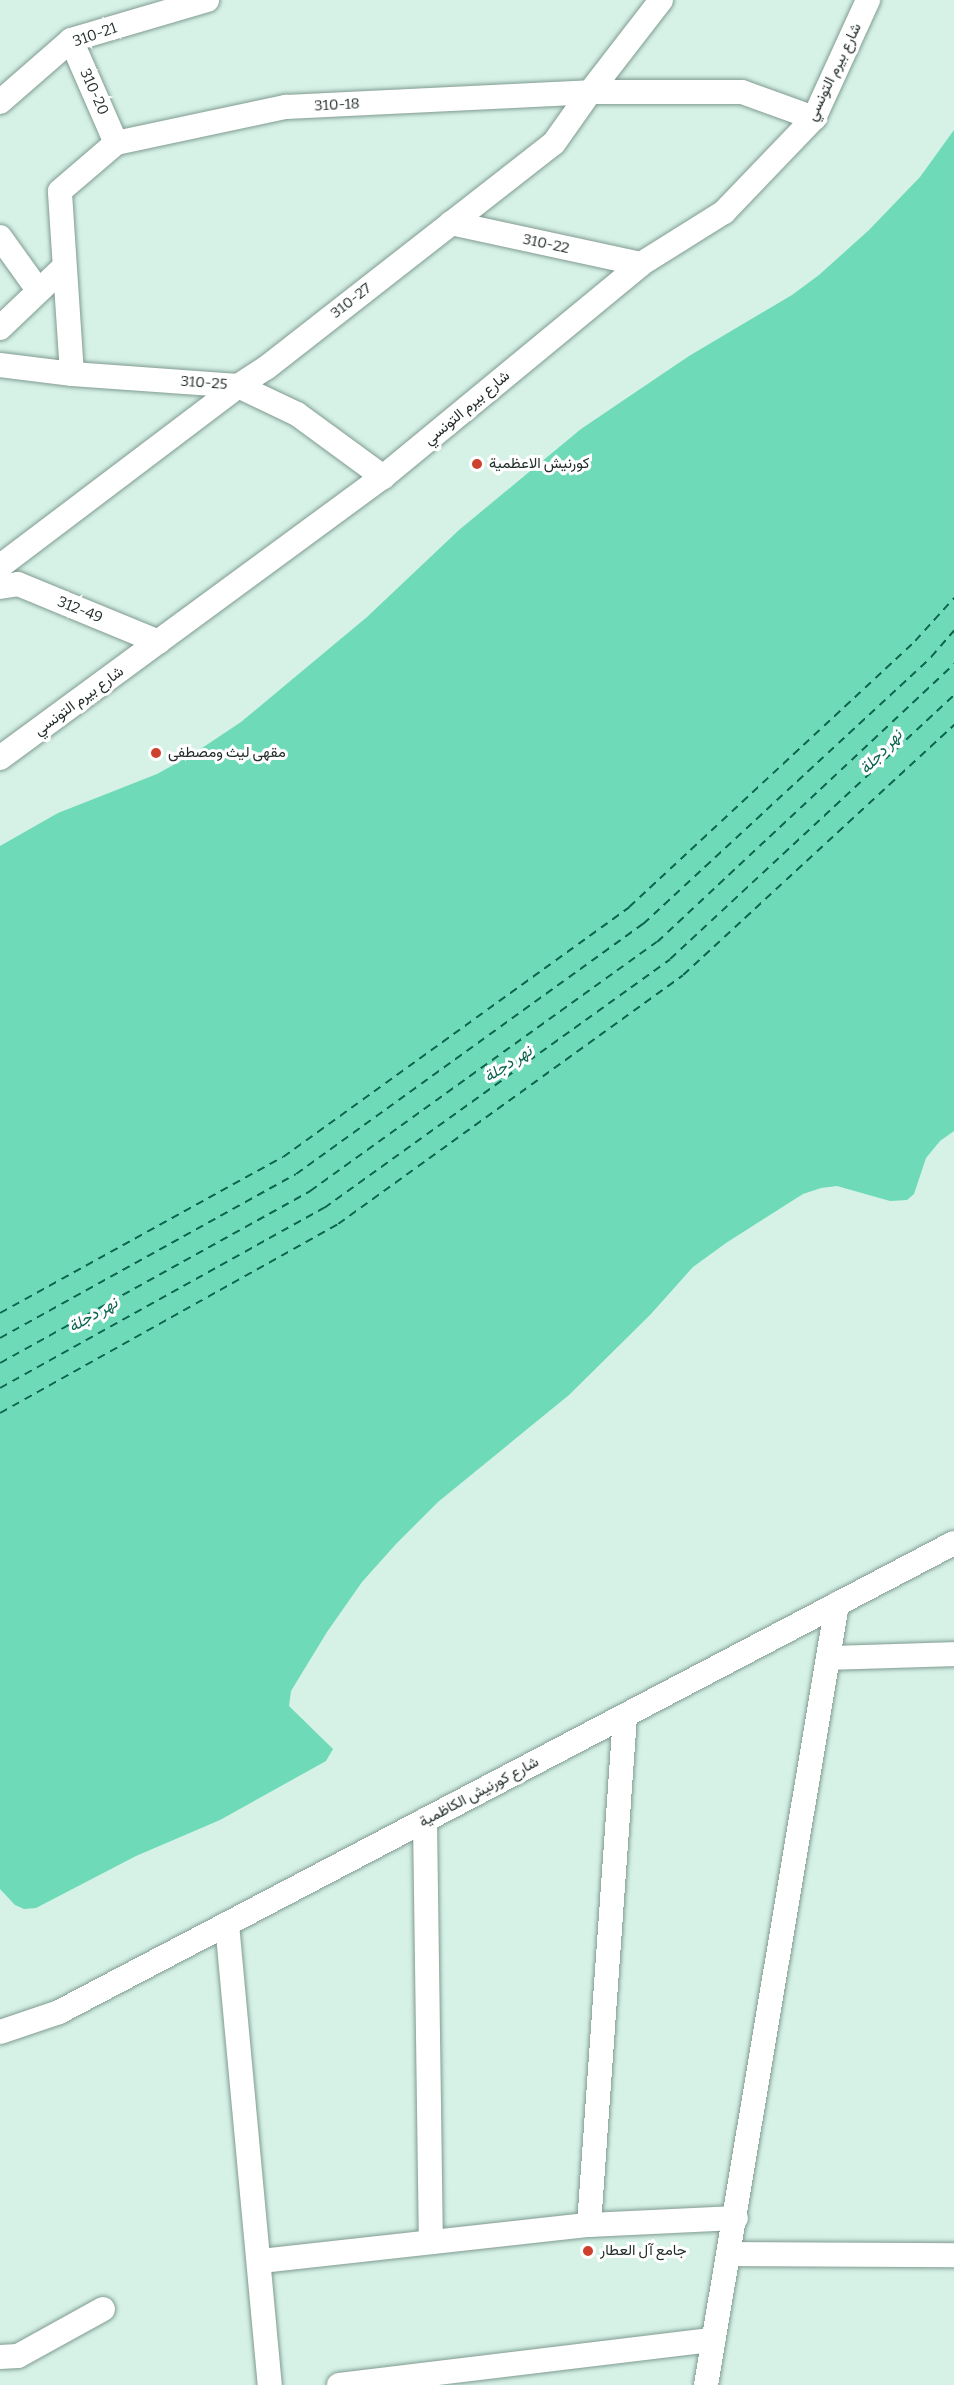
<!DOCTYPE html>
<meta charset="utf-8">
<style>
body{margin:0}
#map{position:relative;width:954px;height:2385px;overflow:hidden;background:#d6f2e7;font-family:Bitter,Vazirmatn,serif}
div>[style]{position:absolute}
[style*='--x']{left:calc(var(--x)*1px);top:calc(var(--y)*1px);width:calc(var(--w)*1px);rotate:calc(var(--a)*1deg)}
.water>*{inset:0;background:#6edab8}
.ferry>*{height:1.5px;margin-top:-0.75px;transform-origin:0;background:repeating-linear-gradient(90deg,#0b644f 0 8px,transparent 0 14px)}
.roads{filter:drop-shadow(0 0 2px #819b91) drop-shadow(0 0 2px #819b91)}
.minor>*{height:24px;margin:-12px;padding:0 12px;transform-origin:12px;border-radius:12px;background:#fff}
.dots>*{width:16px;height:16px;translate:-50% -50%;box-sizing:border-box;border:3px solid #fff;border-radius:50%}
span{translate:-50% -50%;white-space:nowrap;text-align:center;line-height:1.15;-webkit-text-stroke:6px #fff;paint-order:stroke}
.street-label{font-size:15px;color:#232e2a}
.poi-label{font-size:15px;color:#232e2a}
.left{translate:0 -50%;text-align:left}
.water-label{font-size:16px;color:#0b644f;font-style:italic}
</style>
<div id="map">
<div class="water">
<i style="clip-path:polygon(954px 130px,954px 1131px,940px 1141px,926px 1158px,914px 1194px,907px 1200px,890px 1201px,837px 1186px,821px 1188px,803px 1194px,726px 1243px,693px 1267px,650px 1315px,569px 1395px,438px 1502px,396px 1544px,362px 1582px,327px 1632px,291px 1691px,289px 1706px,333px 1749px,326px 1761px,220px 1820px,136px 1856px,36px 1908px,24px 1909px,15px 1905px,0 1889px,0 846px,58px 813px,157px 774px,193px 754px,241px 722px,367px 617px,459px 530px,581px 429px,689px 356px,792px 295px,819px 275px,869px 230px,920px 177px)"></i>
</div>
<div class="ferry">
<i style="--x:0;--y:1313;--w:323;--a:-28.9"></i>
<i style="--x:283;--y:1157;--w:427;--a:-35.8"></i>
<i style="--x:629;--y:907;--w:391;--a:-42.9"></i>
<i style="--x:915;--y:641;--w:58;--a:-47.8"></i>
<i style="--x:0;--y:1338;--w:338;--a:-29"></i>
<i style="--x:296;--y:1174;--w:428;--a:-35.8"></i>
<i style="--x:643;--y:924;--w:393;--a:-42.8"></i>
<i style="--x:931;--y:657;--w:35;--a:-49"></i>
<i style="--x:0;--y:1363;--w:355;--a:-29"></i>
<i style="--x:310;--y:1191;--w:427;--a:-35.7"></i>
<i style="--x:657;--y:942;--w:407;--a:-43.1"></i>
<i style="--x:0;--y:1388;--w:371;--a:-29.1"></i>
<i style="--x:324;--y:1208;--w:426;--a:-35.7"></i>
<i style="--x:670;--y:959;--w:388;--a:-42.9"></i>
<i style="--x:0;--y:1413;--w:387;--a:-29.2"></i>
<i style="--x:338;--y:1224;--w:425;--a:-35.8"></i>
<i style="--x:683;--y:975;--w:369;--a:-42.7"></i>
</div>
<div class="roads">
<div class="minor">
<i style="--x:71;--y:40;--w:112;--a:66.4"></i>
<i style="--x:0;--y:102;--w:94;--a:-41.1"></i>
<i style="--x:71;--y:40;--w:142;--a:-16.4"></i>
<i style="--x:451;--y:223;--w:194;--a:12.2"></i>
<i style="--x:0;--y:237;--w:65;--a:54.4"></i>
<i style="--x:0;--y:328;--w:87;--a:-43.6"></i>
<i style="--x:0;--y:365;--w:73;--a:7.1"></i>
<i style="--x:72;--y:374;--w:166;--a:4.1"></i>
<i style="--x:238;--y:386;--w:65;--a:25.4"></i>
<i style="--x:297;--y:414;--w:107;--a:36.2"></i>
<i style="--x:72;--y:374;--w:183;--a:-93.8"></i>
<i style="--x:60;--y:191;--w:74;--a:-40.6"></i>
<i style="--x:116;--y:143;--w:174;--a:-12"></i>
<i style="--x:286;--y:107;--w:304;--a:-2.8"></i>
<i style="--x:590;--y:92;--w:152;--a:0"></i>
<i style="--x:742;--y:92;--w:77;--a:19.9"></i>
<i style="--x:3;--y:564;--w:295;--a:-37.1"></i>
<i style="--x:238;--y:386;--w:33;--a:-33"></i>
<i style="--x:266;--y:368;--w:365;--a:-38"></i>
<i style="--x:554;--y:143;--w:62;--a:-54.8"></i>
<i style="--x:590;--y:92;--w:116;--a:-52.3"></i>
<i style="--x:0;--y:587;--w:18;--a:-9"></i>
<i style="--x:18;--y:584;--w:152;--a:22.4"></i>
<i style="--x:0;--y:758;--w:475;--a:-36.3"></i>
<i style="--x:383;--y:477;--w:335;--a:-39.5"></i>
<i style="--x:641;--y:264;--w:98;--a:-32.1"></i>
<i style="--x:724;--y:212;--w:130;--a:-46.2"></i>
<i style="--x:814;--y:118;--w:130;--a:-65.4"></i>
<i style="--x:829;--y:1658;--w:125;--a:-1.8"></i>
<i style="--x:425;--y:1820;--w:422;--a:89.2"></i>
<i style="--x:227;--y:1924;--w:463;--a:84.7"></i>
<i style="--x:0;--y:2032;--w:62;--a:-18.7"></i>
<i style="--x:59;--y:2012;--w:1010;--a:-27.66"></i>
<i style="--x:589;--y:2225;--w:510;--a:-85.95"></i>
<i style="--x:730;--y:2254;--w:224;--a:0.3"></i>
<i style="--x:261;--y:2261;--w:330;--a:-6.3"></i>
<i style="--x:589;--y:2225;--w:147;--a:-2.7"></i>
<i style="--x:0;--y:2357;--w:18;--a:-3"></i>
<i style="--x:18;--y:2356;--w:97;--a:-28.9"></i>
<i style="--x:339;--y:2385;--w:377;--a:-6.9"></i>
<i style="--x:706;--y:2385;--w:792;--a:-80.48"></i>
</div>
</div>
<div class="dots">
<i style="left:477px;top:464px;background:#cd412e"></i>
<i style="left:156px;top:753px;background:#cd412e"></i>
<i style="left:588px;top:2251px;background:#cd412e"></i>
</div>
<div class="street-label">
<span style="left:95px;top:35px;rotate:-19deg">310-21</span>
<span style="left:834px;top:72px;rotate:-64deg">شارع بيرم التونسي</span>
<span style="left:94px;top:92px;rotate:66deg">310-20</span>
<span style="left:337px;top:105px;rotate:-3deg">310-18</span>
<span style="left:546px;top:244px;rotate:12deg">310-22</span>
<span style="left:351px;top:301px;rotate:-38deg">310-27</span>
<span style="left:204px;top:383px;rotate:4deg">310-25</span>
<span style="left:467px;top:408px;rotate:-40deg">شارع بيرم التونسي</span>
<span style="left:80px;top:610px;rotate:22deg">312-49</span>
<span style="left:79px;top:701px;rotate:-36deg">شارع بيرم التونسي</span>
<span style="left:479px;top:1792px;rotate:-28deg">شارع كورنيش الكاظمية</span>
</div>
<div class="poi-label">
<span class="left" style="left:489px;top:464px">كورنيش الاعظمية</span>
<span class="left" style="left:168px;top:753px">مقهى ليث ومصطفى</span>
<span class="left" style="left:600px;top:2251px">جامع آل العطار</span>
</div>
<div class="water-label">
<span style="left:881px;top:752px;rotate:-47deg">نهر دجلة</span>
<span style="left:508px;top:1064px;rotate:-33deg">نهر دجلة</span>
<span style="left:93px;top:1315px;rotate:-30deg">نهر دجلة</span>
</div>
</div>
